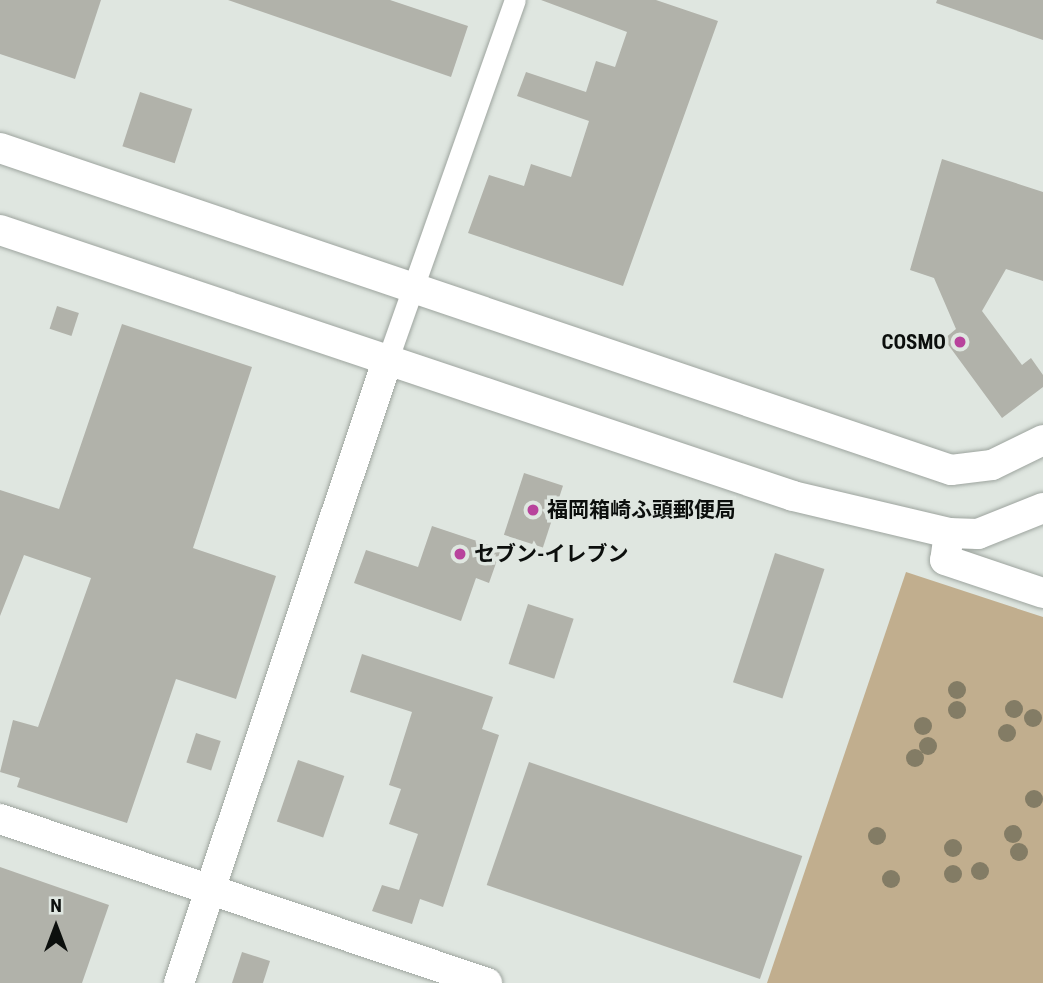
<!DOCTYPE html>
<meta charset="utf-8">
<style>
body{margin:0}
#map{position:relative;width:1043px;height:983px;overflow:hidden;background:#dfe6e0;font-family:"Roboto Condensed","Noto Sans JP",sans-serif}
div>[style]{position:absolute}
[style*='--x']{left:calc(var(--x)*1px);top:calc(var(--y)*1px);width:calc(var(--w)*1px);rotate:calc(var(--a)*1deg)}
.green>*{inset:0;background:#c1ae8e}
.building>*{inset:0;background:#b1b2aa;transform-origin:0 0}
.roads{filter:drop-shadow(0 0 2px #9da49e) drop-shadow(0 0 2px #9da49e)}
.street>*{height:21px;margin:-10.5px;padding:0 10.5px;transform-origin:10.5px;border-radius:10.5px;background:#fff}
.secondary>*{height:30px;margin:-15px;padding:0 15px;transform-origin:15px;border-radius:15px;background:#fff}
.trees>*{width:18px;height:18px;margin:-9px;border-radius:50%;background:#837c65}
.dots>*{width:19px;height:19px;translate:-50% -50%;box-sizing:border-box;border:4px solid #dfe6e0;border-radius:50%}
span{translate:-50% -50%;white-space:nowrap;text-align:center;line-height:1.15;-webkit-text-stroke:7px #dfe6e0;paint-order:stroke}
.poi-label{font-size:21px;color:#0c0f0d;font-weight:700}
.right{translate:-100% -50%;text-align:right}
.left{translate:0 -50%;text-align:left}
.north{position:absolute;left:21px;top:892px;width:70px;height:70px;-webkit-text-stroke:5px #dfe6e0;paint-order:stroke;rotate:0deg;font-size:19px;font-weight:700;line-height:28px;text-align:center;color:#0c0f0d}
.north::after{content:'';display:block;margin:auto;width:24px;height:32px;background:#0c0f0d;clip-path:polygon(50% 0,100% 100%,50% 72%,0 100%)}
</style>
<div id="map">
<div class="green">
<i style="clip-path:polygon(906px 572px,1043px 617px,1043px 983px,767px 983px)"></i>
</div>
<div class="building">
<i style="clip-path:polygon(0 0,101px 0,75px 79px,0 54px)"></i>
<i style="clip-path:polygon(228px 0,390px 0,468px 26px,451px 77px)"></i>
<i style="clip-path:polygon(541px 0,656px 0,718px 21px,623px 286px,468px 233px,489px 175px,524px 186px,531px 164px,571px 177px,589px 121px,517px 96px,526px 72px,586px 92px,596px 61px,615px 67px,627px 32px)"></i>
<i style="clip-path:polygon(937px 0,1043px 0,1043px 40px,936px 3px)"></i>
<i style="left:140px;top:92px;width:55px;height:57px;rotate:18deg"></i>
<i style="clip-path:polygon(942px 159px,1043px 192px,1043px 281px,1006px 269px,982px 311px,1022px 365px,1031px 358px,1043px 375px,1043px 387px,1002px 418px,944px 339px,956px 329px,934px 278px,910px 270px)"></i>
<i style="left:57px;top:306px;width:23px;height:24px;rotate:18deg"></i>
<i style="clip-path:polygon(122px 324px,252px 367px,193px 548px,276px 576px,236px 699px,176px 679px,127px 823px,17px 787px,20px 778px,0 772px,13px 720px,38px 727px,91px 578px,24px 555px,0 616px,0 490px,59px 509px)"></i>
<i style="left:524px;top:473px;width:41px;height:65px;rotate:18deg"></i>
<i style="clip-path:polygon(432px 526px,501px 549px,489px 583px,476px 578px,461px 621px,354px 583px,366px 550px,418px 567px)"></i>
<i style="left:775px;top:553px;width:52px;height:136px;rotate:18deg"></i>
<i style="left:528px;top:604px;width:48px;height:63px;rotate:18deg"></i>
<i style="clip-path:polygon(362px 654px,493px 697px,482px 729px,499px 735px,443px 907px,420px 899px,412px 924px,372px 911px,382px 885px,399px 890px,418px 834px,389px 824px,401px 789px,389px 785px,412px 712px,350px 692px)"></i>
<i style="left:196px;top:733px;width:26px;height:31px;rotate:18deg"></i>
<i style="left:298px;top:760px;width:49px;height:65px;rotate:19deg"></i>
<i style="left:529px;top:762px;width:289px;height:130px;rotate:19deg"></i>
<i style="clip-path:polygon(0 867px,109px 905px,82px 983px,0 983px)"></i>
<i style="clip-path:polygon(242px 952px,270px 961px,263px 983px,232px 983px)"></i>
</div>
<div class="roads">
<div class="street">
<i style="--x:387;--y:361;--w:383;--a:-70.5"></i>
</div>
<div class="secondary">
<i style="--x:0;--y:148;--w:1004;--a:18.71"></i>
<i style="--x:951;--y:470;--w:41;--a:-7"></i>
<i style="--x:992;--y:465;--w:57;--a:-26.1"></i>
<i style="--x:0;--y:230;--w:836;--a:18.54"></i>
<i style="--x:793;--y:496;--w:160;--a:13.3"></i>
<i style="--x:949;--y:533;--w:29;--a:2"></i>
<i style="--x:978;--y:534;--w:70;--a:-21.8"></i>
<i style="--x:949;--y:533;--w:27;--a:98"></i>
<i style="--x:945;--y:560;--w:103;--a:18.6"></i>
<i style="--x:0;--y:819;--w:514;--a:18.61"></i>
<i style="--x:179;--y:983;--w:656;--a:-71.51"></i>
</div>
</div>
<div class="trees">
<i style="left:957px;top:690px"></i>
<i style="left:1014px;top:709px"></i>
<i style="left:957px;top:710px"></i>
<i style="left:1033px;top:718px"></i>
<i style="left:923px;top:726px"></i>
<i style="left:1007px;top:733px"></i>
<i style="left:928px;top:746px"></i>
<i style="left:915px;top:758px"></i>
<i style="left:1034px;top:799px"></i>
<i style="left:1013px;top:834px"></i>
<i style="left:877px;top:836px"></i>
<i style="left:953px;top:848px"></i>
<i style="left:1019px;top:852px"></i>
<i style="left:980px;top:871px"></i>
<i style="left:953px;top:874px"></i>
<i style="left:891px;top:879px"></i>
</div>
<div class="dots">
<i style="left:960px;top:342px;background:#b8439c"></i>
<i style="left:533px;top:510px;background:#b8439c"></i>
<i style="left:460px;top:554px;background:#b8439c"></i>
</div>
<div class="poi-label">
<span class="right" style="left:946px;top:342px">COSMO</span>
<span class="left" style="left:547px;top:510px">福岡箱崎ふ頭郵便局</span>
<span class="left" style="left:474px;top:554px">セブン-イレブン</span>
</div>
<div class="north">N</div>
</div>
